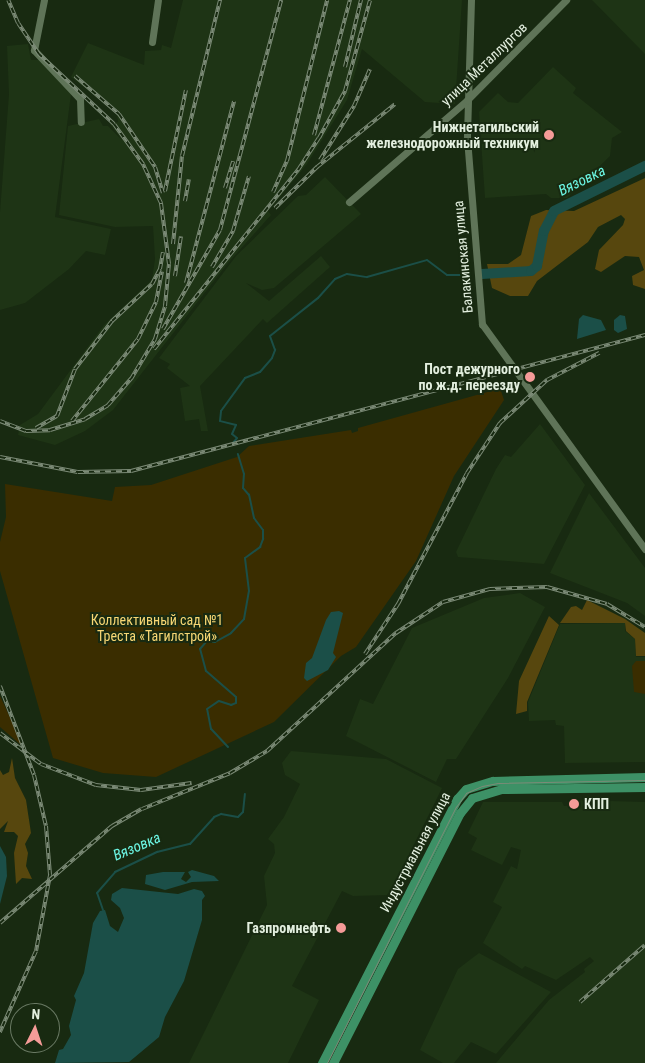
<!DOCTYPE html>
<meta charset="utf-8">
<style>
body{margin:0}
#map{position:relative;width:645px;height:1063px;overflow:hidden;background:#182a11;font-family:"Roboto Condensed",sans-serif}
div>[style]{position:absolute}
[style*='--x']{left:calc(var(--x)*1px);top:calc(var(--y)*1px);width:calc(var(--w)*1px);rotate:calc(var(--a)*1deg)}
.built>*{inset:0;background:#1e3415}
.green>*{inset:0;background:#3a2d00}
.forest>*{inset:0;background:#57470e}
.water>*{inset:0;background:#1b4f48}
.stream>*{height:2px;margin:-1px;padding:0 1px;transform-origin:1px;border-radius:1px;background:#1b4f48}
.river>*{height:10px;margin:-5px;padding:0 5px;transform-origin:5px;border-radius:5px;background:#1b4f48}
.minor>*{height:7px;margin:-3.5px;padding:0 3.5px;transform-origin:3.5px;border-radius:3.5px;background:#5f7458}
.major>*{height:9px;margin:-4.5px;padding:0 4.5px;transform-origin:4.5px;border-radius:4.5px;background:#3d9166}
.tram>*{height:1px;margin:-0.5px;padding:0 0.5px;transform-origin:0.5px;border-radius:0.5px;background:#7c8b77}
.rail>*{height:4px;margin-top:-2px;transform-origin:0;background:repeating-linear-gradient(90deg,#182a11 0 5.5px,#7c8b77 0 11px);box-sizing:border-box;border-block:1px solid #7c8b77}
.dots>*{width:14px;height:14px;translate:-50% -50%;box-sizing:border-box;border:2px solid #182a11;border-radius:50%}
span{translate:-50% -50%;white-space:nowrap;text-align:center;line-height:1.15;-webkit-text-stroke:4px #182a11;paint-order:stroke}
.street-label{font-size:14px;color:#e3efdf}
.poi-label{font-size:14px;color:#e3efdf;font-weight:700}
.right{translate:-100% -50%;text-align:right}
.left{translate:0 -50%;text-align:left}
.park-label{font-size:14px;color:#f8d774}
.water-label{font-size:15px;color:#6cf6e4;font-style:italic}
.north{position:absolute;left:10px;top:1003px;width:50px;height:50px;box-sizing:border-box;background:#182a11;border:1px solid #697963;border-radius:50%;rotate:4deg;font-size:14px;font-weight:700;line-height:20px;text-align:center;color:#e3efdf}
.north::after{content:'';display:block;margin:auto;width:18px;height:22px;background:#f59b98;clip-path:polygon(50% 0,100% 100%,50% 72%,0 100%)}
</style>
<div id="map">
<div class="built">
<i style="clip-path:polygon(183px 0,462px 0,455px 104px,425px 102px,362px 49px,347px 100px,307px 164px,268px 211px,271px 215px,228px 263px,113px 410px,85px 431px,55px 445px,18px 435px,20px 425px,38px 414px,104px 325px,152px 280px,155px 259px,153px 226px,115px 227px,59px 215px,68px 126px,99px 119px,103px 126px,108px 126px,122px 140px,110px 124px,118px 122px,117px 113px,71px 77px,88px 43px,144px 65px,145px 51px,161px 50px,162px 45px,171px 48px)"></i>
<i style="clip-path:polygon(592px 0,645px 0,645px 54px)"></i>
<i style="clip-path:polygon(28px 44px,31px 60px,39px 60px,71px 94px,55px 217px,111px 229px,105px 255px,86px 251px,69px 269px,25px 303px,0 310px,0 212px,9px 94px,7px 46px)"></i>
<i style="clip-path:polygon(553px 67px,576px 88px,573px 93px,622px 132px,612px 138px,610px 156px,567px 198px,551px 198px,546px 194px,485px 198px,479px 112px,498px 93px,508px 102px,518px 103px)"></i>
<i style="clip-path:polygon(325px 177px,361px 214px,274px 288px,262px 290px,246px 283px,269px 301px,321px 256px,330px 267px,267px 323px,263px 319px,200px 386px,208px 431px,201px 431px,199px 419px,185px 421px,180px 388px,190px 386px,167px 368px,170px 364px,159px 358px,236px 256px,298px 196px,306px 195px)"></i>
<i style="clip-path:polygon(540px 424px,585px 485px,544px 564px,458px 557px,456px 552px,496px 469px,505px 455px,511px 457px)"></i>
<i style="clip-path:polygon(589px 493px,645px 568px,645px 616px,627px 603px,550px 573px)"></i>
<i style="clip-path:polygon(520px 593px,545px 607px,508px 678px,456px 759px,447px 759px,436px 782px,346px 736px,360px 699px,373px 704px,412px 628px,484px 598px)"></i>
<i style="clip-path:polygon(625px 623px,625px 631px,635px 639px,636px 657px,645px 657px,645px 762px,565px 763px,564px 726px,556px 725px,555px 720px,529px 721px,528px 702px,560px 624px)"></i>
<i style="clip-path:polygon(291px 751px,386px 759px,442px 788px,389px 895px,353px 896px,342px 891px,292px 986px,319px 1000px,288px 1063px,189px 1063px,267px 905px,264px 876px,275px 853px,274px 844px,268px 839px,284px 817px,300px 784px,285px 775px,282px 763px)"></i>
<i style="clip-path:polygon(573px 800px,645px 802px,645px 1063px,496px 1063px,549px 1000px,585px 972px,584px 969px,594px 961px,590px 957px,556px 980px,525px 966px,522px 969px,483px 943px,502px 907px,493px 902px,511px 866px,517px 869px,521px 850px,511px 847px,502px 865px,471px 850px,477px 838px,468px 833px,483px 802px,562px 802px,564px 806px,571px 806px)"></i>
<i style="clip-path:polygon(479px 953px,551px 992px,496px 1054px,471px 1042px,454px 1063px,443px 1063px,420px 1050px,458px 969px)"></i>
</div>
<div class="green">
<i style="clip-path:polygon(491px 391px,501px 391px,504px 400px,454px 476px,416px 561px,356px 647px,341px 656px,274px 722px,156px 777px,103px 773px,53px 758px,0 571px,0 542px,6px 517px,5px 484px,112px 501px,115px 487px,151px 485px,237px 457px,249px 446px,351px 430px,352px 433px,358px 431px,358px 428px)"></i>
<i style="clip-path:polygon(636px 661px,645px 661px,645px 694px,634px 692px,632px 666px)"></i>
<i style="clip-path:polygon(0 696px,21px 741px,21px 745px,0 727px)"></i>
</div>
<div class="forest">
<i style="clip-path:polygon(645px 178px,645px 289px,633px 285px,632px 276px,644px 270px,639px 257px,625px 256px,601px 272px,595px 269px,599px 250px,623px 225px,625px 219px,621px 215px,598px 227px,588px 242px,537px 281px,528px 296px,510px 296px,492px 288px,487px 264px,508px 264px,521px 255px,531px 216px,546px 210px,574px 211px)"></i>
<i style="clip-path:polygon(587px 600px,625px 619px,645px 633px,645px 656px,636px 656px,635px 639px,626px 631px,625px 623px,560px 623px,571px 607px,576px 606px,582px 610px)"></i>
<i style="clip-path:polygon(549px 616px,559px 625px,527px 702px,527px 711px,516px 714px,519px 681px)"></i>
<i style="clip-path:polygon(12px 758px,15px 778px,26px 800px,31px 833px,25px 844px,28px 853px,26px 866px,32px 879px,22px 878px,16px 884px,14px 853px,18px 836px,14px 832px,4px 832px,8px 821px,0 829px,0 770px,3px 775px,9px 772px)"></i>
</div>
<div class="water">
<i style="clip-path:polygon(583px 315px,601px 320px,606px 330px,577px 339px,579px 319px)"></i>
<i style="clip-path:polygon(620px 315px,625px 316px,627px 329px,618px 333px,614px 330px,614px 320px)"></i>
<i style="clip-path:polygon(339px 611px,343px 613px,333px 653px,336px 657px,328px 670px,307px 681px,304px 678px,306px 663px,312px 658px,326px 620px,331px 612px)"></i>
<i style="clip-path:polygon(0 846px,6px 857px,7px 876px,0 904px)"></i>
<i style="clip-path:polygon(192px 870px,214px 876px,219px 881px,192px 882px,165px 890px,145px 884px,146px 875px,163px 872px,185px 872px,181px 879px,186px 882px,191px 877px,188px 872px)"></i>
<i style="clip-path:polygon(122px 888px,178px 894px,194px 889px,202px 891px,205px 896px,202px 900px,202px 920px,184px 981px,165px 1017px,159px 1037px,129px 1062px,55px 1063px,59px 1050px,63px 1049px,71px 1035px,69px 1026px,76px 1000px,74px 996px,84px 973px,93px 923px,100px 911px,105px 910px,110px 926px,118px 932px,124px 918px,120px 908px,111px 900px,112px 894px)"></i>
</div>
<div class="stream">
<i style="--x:233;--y:443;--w:6;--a:-51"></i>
<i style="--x:237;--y:438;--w:6;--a:-141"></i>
<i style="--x:232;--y:434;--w:10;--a:-66"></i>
<i style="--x:236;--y:425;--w:16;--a:-166"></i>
<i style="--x:220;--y:421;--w:10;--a:-84"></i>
<i style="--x:221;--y:411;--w:41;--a:-54"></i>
<i style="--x:245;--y:378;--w:16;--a:-22"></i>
<i style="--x:260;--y:372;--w:18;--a:-49"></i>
<i style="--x:272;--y:358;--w:9;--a:-69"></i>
<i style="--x:275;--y:350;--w:15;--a:-110"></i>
<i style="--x:270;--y:336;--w:61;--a:-38.4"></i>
<i style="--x:318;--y:298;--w:25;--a:-48"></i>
<i style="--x:335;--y:279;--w:13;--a:-23"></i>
<i style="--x:347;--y:274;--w:20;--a:9"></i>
<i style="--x:367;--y:277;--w:62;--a:-15.8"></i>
<i style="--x:427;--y:260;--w:25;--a:37"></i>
<i style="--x:447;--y:275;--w:23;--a:0"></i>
<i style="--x:228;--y:747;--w:25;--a:-133"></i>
<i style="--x:211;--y:729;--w:20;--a:-101"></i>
<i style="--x:207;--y:709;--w:14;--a:-34"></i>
<i style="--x:219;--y:701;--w:13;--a:18"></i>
<i style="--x:231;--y:705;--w:5;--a:-22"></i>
<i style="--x:236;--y:703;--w:6;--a:-90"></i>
<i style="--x:236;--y:697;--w:40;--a:-139"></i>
<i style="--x:206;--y:671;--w:23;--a:-105"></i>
<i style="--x:200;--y:649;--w:11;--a:-49"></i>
<i style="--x:207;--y:641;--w:8;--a:7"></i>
<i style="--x:215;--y:642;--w:18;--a:-29"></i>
<i style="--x:231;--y:633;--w:19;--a:-47"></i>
<i style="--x:244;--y:619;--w:28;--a:-80"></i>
<i style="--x:249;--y:591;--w:33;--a:-97"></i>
<i style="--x:245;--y:558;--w:19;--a:-36"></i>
<i style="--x:260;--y:547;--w:9;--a:-69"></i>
<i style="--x:263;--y:539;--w:9;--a:-90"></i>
<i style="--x:263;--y:530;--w:15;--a:-127"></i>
<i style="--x:254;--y:518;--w:24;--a:-102"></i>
<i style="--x:249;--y:495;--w:9;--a:-131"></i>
<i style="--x:243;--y:488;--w:14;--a:-86"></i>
<i style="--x:244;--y:474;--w:21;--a:-107"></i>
<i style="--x:103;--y:910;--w:18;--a:-109"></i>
<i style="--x:97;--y:893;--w:28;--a:-49"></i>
<i style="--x:115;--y:872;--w:47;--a:-25.5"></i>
<i style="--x:157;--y:852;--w:34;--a:-14"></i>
<i style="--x:190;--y:844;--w:36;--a:-48"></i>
<i style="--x:214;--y:817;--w:8;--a:-23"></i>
<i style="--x:221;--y:814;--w:17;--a:10"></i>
<i style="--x:238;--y:817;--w:7;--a:-45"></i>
<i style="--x:243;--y:812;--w:18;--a:-84"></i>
</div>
<div class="river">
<i style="--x:482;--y:274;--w:49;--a:-3.5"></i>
<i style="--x:531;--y:271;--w:8;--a:-40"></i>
<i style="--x:537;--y:266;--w:36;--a:-79"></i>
<i style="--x:544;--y:231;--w:22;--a:-63"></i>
<i style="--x:554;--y:211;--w:102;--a:-26.3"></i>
</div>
<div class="minor">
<i style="--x:44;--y:0;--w:51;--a:101.3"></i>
<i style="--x:34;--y:50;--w:67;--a:46.8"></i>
<i style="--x:80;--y:99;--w:23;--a:88"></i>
<i style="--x:471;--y:0;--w:138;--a:91.7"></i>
<i style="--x:467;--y:138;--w:187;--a:85.4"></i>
<i style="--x:482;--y:324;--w:278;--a:54.1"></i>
<i style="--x:152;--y:42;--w:42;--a:-81.9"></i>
<i style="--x:349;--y:202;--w:156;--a:-40.8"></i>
<i style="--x:467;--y:100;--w:141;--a:-45.3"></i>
</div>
<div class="major">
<i style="--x:322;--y:1063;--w:297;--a:-62.9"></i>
<i style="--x:457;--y:799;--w:13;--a:-48"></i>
<i style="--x:466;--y:789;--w:28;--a:-17"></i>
<i style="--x:493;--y:781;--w:152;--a:-1.5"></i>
<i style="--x:333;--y:1063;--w:280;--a:-63.1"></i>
<i style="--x:460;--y:813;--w:19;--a:-51"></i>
<i style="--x:472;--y:798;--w:30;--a:-17"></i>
<i style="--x:501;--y:789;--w:144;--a:-0.8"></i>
</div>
<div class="tram">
<i style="--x:327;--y:1063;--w:287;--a:-63.3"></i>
<i style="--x:456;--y:807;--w:17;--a:-54"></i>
<i style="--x:466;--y:793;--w:17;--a:-24"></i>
<i style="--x:482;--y:786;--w:16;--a:-11"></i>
<i style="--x:498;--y:783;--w:147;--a:-1.2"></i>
</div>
<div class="rail">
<i style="--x:345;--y:67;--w:69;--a:-76.6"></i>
<i style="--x:75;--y:76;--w:58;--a:40.8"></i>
<i style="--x:119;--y:114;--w:64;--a:55.8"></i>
<i style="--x:155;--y:167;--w:27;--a:73"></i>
<i style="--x:314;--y:135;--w:140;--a:-75.1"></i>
<i style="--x:320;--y:160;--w:64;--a:-57.8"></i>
<i style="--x:354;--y:106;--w:40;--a:-66.6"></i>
<i style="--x:225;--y:188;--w:28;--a:-73"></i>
<i style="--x:165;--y:191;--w:103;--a:-78.3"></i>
<i style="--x:273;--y:192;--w:34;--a:-66"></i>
<i style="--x:287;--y:161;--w:166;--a:-76"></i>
<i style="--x:185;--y:201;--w:22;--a:-80"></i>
<i style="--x:275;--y:208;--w:59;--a:-44.3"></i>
<i style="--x:317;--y:167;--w:100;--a:-38.9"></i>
<i style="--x:173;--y:244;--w:88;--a:-84.2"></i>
<i style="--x:182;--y:156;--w:161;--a:-76.3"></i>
<i style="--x:212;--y:267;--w:42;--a:-59.7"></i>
<i style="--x:233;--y:231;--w:57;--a:-73.8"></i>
<i style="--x:175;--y:276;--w:40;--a:-81.5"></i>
<i style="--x:186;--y:283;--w:188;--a:-75.2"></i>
<i style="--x:163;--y:329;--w:114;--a:-60.1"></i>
<i style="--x:220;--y:230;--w:238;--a:-75.1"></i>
<i style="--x:154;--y:349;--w:230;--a:-51.2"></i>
<i style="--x:298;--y:170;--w:38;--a:-57"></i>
<i style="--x:319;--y:138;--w:54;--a:-61"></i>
<i style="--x:345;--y:91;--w:94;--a:-74.6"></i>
<i style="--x:0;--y:421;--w:28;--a:21"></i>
<i style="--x:26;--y:431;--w:24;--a:-2"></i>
<i style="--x:50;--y:430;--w:37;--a:-17"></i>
<i style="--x:85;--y:419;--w:27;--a:-31"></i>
<i style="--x:108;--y:405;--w:35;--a:-49"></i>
<i style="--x:131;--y:379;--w:47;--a:-59"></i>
<i style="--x:155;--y:339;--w:34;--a:-73"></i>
<i style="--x:165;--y:306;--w:42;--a:-84.6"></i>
<i style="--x:169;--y:264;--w:62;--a:-97.5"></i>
<i style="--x:161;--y:203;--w:43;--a:-114.8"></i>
<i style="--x:143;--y:164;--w:49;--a:-125.9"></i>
<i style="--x:114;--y:124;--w:103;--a:-137"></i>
<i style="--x:39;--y:54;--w:37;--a:-124"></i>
<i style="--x:18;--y:23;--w:25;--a:-113"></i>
<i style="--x:72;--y:421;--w:105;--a:-51.2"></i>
<i style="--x:138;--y:339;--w:41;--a:-64.1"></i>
<i style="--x:156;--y:302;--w:31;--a:-79"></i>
<i style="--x:36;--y:428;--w:24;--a:-30"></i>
<i style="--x:57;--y:416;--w:50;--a:-69"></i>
<i style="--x:75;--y:369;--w:61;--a:-52.4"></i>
<i style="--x:112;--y:321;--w:54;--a:-42.8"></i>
<i style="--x:152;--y:284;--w:17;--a:-62"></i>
<i style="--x:160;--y:269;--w:17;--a:-80"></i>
<i style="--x:0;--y:457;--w:79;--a:10.9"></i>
<i style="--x:78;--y:472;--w:53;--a:-1.1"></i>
<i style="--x:131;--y:471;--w:532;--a:-14.82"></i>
<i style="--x:365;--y:654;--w:60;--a:-56.6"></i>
<i style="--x:398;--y:604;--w:148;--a:-62.2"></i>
<i style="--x:467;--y:473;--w:60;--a:-56.6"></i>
<i style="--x:500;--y:423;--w:64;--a:-42.5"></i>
<i style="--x:547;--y:380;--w:59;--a:-27.4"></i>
<i style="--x:0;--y:686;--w:95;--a:69.1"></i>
<i style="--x:34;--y:775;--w:52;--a:76.8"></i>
<i style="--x:46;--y:826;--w:49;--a:85.3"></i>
<i style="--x:50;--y:875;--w:77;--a:100.4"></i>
<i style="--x:36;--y:951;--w:89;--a:114"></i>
<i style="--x:0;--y:733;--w:51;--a:37.1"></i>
<i style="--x:41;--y:764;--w:59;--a:20.9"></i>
<i style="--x:96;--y:785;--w:45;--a:6.3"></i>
<i style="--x:141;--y:790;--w:51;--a:-7.8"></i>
<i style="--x:0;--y:923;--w:148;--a:-40.9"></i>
<i style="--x:112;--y:826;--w:34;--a:-30"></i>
<i style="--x:142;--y:809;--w:95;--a:-22.2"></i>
<i style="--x:230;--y:773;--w:43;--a:-30.7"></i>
<i style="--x:267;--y:751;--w:175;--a:-42.5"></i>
<i style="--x:396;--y:633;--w:56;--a:-33.4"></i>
<i style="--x:443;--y:602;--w:49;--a:-15.5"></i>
<i style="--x:490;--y:589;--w:57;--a:-2"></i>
<i style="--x:547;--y:587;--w:62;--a:15.8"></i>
<i style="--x:607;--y:604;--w:44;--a:31.2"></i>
<i style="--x:580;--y:1002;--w:86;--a:-41.2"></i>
</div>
<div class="dots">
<i style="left:549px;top:135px;background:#f59b98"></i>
<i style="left:530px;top:377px;background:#f59b98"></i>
<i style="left:574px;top:804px;background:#f59b98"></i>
<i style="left:341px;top:928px;background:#f59b98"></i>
</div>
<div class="street-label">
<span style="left:484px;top:64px;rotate:-44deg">улица Металлургов</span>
<span style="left:463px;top:257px;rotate:-95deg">Балакинская улица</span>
<span style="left:415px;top:852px;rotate:-62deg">Индустриальная улица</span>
</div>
<div class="poi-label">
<span class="right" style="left:539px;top:135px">Нижнетагильский<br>железнодорожный техникум</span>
<span class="right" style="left:520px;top:377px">Пост дежурного<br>по ж.д. переезду</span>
<span class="left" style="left:584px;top:804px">КПП</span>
<span class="right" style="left:331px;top:928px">Газпромнефть</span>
</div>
<div class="park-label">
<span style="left:157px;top:628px">Коллективный сад №1<br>Треста «Тагилстрой»</span>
</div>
<div class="water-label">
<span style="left:582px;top:181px;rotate:-26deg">Вязовка</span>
<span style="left:137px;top:847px;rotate:-23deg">Вязовка</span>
</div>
<div class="north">N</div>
</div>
